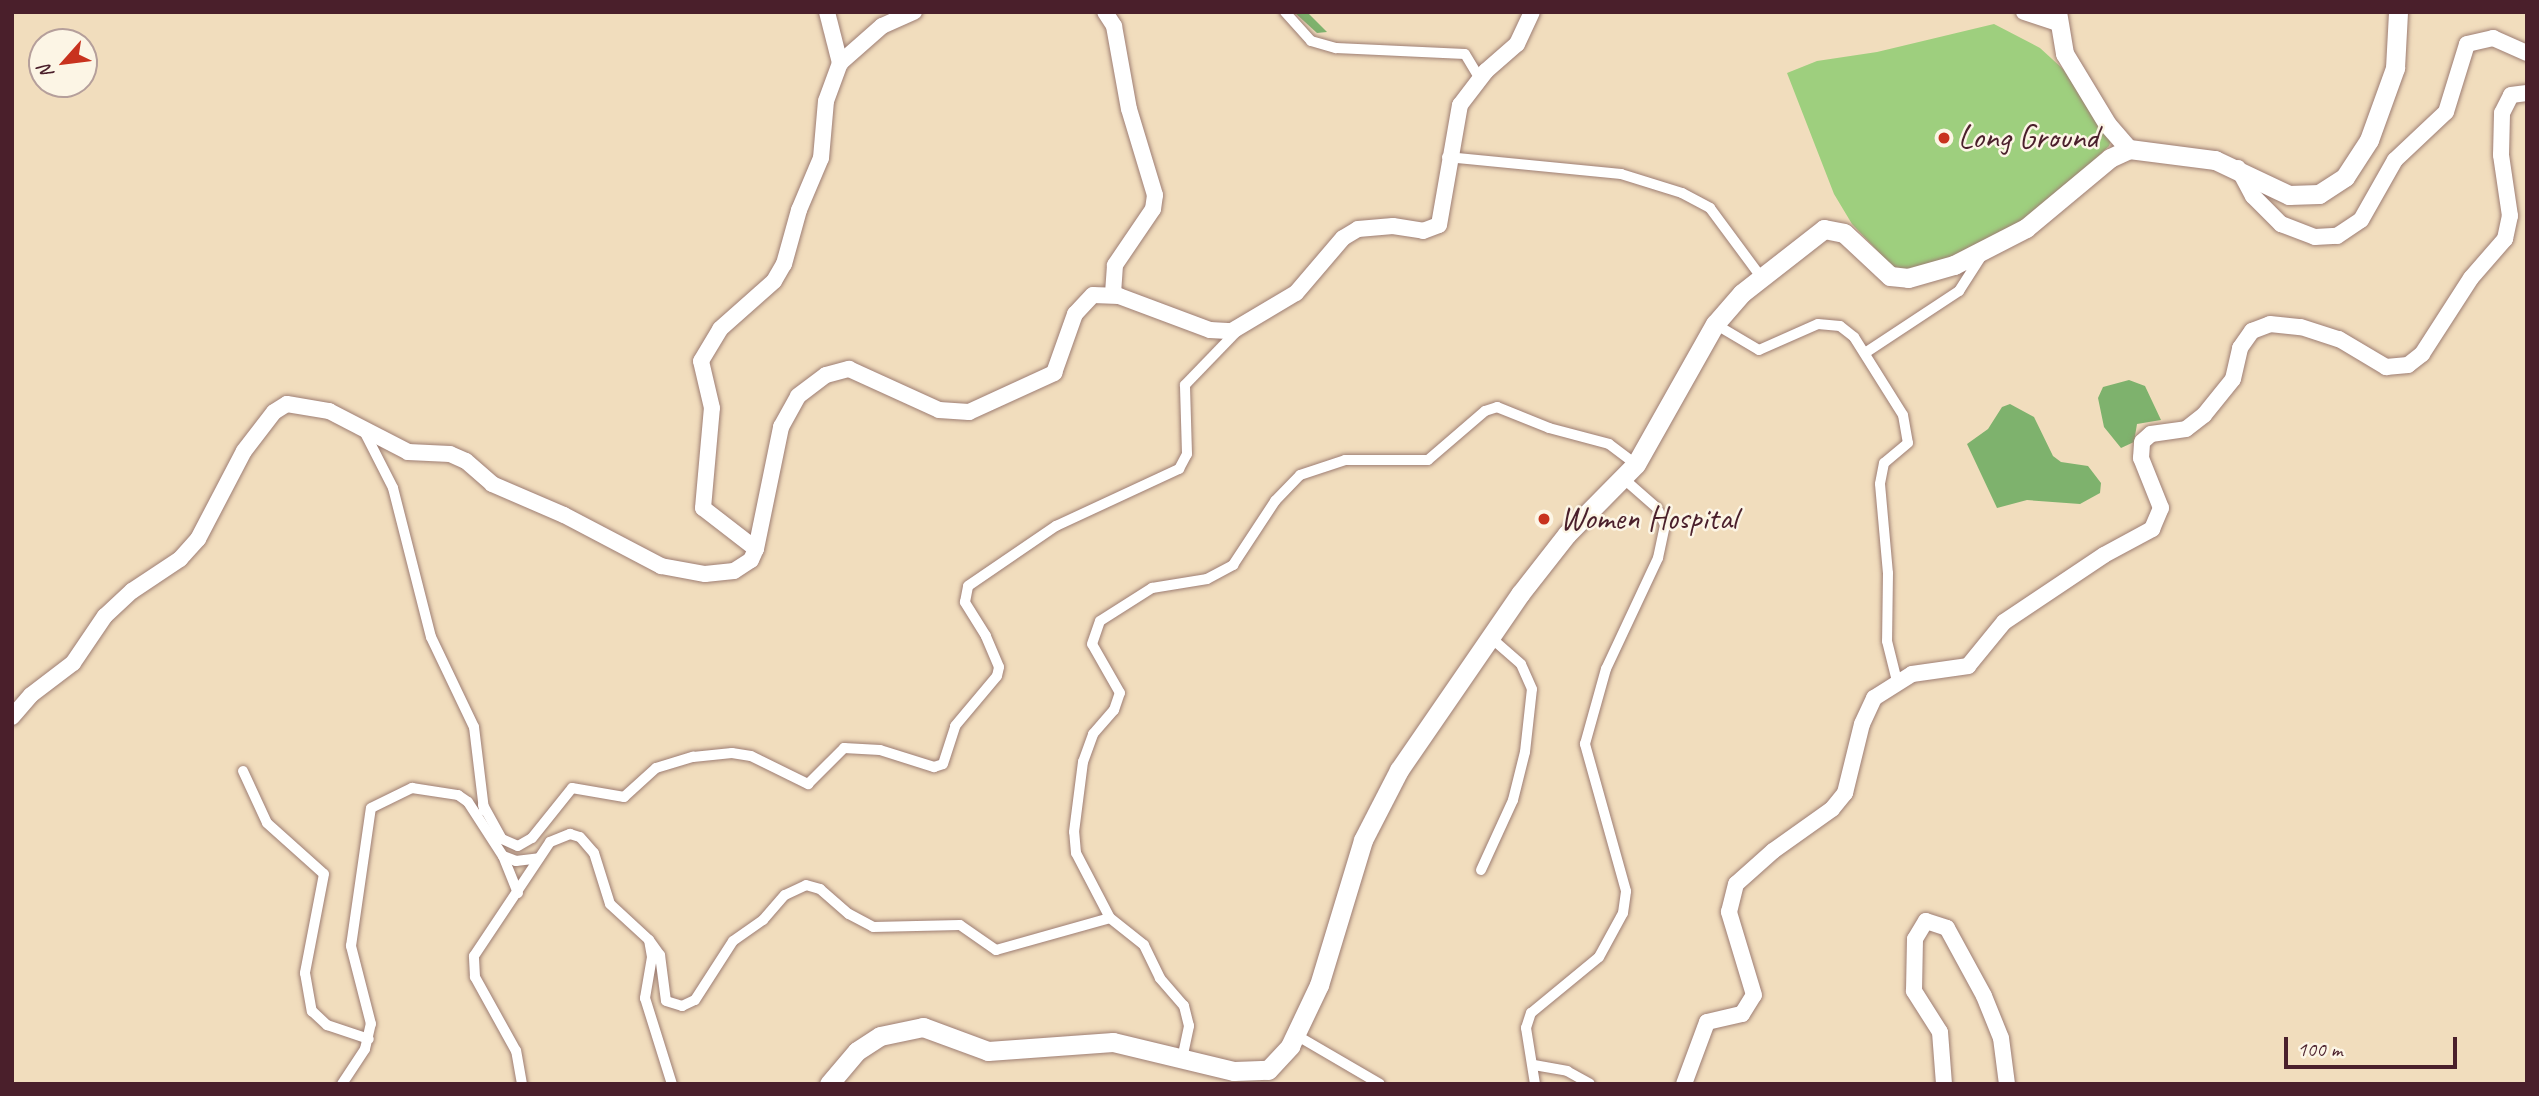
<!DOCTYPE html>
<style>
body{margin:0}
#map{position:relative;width:2539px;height:1096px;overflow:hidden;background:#f1ddbd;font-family:Caveat,sans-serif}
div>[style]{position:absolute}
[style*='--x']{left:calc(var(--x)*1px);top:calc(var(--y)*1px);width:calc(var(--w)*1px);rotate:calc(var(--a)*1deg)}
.green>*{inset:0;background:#9ecf7e}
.forest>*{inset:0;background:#7eb26d}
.roads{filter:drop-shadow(0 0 2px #9e7e74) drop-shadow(0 0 2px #9e7e74)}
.street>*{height:10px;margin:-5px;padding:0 5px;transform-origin:5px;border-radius:5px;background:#fff}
.secondary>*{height:16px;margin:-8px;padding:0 8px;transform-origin:8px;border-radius:8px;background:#fff}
.primary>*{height:18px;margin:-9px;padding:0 9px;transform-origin:9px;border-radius:9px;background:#fff}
.highway>*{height:19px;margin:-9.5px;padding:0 9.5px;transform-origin:9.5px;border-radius:9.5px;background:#fff}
.dots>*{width:19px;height:19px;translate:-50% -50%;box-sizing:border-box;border:4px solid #fcf5e5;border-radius:50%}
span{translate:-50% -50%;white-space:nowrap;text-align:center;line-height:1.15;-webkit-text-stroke:5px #fcf5e5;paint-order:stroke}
.poi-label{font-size:33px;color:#4a1f2b}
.left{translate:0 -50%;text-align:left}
.frame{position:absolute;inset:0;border:14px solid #4a1f2b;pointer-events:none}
.north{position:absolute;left:28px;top:28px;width:70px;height:70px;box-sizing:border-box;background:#fcf5e5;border:2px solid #b59f9b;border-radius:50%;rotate:242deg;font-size:19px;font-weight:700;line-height:28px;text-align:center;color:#4a1f2b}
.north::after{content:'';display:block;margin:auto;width:24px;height:32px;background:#c8321e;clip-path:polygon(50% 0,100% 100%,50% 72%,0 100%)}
.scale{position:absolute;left:2284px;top:1037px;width:173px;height:32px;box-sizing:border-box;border:4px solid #4a1f2b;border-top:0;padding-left:9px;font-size:21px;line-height:24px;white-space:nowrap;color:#4a1f2b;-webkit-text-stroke:5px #fcf5e5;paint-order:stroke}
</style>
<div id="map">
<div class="green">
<i style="clip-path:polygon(1994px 24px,2040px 48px,2063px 69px,2111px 140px,2109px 146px,2042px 209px,1966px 253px,1917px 271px,1893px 267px,1852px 224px,1834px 194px,1787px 73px,1817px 61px,1877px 52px)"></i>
</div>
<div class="forest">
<i style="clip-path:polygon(1294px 12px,1307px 12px,1327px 32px,1317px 33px)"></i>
<i style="clip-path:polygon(2129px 380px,2145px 386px,2161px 420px,2137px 424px,2134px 442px,2121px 448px,2104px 427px,2098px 398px,2103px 387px)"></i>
<i style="clip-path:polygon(2010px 404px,2034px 417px,2053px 456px,2061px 462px,2088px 466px,2101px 483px,2100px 493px,2080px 504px,2027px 500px,1997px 508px,1967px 444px,1988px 429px,2002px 407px)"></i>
</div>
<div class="roads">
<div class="street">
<i style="--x:1285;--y:12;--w:39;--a:48"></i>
<i style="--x:1311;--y:41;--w:26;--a:16"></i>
<i style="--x:1336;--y:48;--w:129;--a:2.7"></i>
<i style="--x:1465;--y:54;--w:29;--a:59"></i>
<i style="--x:1447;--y:157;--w:175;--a:5.6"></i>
<i style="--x:1621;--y:174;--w:64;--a:17.3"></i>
<i style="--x:1682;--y:193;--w:32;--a:28"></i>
<i style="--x:1710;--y:208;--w:86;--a:53.5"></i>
<i style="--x:1715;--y:324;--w:51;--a:30.6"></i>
<i style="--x:1759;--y:350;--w:64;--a:-23.8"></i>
<i style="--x:1818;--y:324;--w:22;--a:5"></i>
<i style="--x:1840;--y:326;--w:18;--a:38"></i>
<i style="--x:1854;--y:337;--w:92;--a:57.9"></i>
<i style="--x:1903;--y:415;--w:28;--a:80"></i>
<i style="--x:1908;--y:443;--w:31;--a:140"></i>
<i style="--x:1884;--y:463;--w:21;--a:101"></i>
<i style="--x:1880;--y:484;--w:89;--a:84.9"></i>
<i style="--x:1888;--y:573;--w:68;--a:90.8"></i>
<i style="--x:1887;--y:641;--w:41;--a:76"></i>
<i style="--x:1865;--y:353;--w:113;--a:-33.4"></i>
<i style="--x:1959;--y:291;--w:46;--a:-57.3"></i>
<i style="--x:363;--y:429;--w:66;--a:63"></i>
<i style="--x:393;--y:488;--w:154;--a:75.7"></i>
<i style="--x:431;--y:637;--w:100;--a:64.5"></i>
<i style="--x:474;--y:727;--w:84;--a:83.1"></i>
<i style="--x:243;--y:771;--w:57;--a:65.2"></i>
<i style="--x:267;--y:823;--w:76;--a:41.8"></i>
<i style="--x:324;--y:874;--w:101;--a:100.9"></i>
<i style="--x:305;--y:973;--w:39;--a:80"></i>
<i style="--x:312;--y:1011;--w:21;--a:43"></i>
<i style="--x:327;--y:1025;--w:44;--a:18.4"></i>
<i style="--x:483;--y:805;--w:39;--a:61"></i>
<i style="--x:502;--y:839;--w:17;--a:24"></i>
<i style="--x:518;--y:846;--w:16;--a:-30"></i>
<i style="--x:532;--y:838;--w:64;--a:-51.3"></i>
<i style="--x:572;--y:788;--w:53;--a:9.8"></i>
<i style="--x:624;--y:797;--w:43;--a:-42.2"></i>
<i style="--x:656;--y:768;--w:39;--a:-17"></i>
<i style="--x:693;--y:757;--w:39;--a:-6"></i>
<i style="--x:732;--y:753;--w:19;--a:9"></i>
<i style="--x:751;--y:756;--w:64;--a:26.2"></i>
<i style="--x:808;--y:784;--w:51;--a:-45"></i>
<i style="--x:844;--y:748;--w:36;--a:3"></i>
<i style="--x:880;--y:750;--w:57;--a:17.5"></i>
<i style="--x:934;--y:767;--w:9;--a:-18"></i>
<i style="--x:943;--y:764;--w:40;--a:-72"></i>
<i style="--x:955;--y:726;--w:65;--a:-50"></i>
<i style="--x:997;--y:676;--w:9;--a:-77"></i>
<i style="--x:999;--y:667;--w:34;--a:-113"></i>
<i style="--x:986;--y:636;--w:40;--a:-122"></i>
<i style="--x:965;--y:602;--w:16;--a:-79"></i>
<i style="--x:968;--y:586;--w:107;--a:-34.3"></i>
<i style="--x:1056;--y:526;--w:136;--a:-24.9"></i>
<i style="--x:1179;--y:469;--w:17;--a:-62"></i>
<i style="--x:1187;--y:454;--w:69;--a:-91.7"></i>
<i style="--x:1185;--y:385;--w:78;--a:-46"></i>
<i style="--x:503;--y:856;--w:14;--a:21"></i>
<i style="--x:516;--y:861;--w:23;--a:-7"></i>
<i style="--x:1481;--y:870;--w:77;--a:-65.4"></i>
<i style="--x:1513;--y:800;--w:49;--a:-76"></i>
<i style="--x:1525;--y:752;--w:63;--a:-83.7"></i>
<i style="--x:1532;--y:689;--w:27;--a:-114"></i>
<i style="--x:1521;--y:664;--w:43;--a:-138.8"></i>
<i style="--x:649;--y:940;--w:19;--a:54"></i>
<i style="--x:660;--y:955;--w:46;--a:82.6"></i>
<i style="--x:666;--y:1001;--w:17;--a:17"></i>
<i style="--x:682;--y:1006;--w:14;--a:-25"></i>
<i style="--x:695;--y:1000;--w:70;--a:-57.2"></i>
<i style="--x:733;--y:941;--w:37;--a:-35"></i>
<i style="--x:763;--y:920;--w:33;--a:-49"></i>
<i style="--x:785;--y:895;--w:23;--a:-25"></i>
<i style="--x:806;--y:885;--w:15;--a:16"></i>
<i style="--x:820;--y:889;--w:38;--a:41"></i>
<i style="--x:849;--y:914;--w:27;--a:28"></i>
<i style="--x:873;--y:927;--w:87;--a:-1.3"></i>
<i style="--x:960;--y:925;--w:44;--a:34.8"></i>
<i style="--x:996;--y:950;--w:118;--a:-15.7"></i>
<i style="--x:1296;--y:1035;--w:97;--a:30.3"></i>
<i style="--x:1182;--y:1059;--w:34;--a:-78"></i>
<i style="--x:1189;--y:1026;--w:21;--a:-104"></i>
<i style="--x:1184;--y:1006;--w:37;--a:-131"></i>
<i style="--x:1160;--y:978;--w:37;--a:-116"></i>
<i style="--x:1144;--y:945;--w:43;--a:-141.5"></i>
<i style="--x:1110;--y:918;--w:73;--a:-117.6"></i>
<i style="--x:1076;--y:853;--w:21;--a:-95"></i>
<i style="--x:1074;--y:832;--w:71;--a:-82.7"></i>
<i style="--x:1083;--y:762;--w:30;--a:-70"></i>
<i style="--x:1093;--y:734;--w:32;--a:-49"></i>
<i style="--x:1114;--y:710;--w:18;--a:-71"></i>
<i style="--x:1120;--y:693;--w:56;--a:-119.7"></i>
<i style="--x:1092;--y:644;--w:24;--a:-71"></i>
<i style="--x:1100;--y:621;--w:62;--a:-32.4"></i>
<i style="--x:1152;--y:588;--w:56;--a:-9.3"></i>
<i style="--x:1207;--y:579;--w:30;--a:-28"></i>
<i style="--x:1233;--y:565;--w:77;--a:-56.7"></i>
<i style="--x:1275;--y:501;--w:36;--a:-46"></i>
<i style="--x:1300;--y:475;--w:47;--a:-18.4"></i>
<i style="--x:1345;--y:460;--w:83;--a:0"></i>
<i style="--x:1428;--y:460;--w:75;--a:-40.7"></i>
<i style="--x:1485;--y:411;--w:13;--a:-18"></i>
<i style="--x:1497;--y:407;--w:56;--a:22"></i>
<i style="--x:1549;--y:428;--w:62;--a:14.9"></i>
<i style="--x:1609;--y:444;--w:34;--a:37"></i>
<i style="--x:1534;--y:1065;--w:34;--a:10"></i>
<i style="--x:1567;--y:1071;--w:26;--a:29"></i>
<i style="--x:342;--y:1084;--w:42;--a:-56.7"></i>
<i style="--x:365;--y:1049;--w:26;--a:-77"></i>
<i style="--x:371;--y:1024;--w:81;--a:-104.4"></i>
<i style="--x:351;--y:946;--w:139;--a:-81.8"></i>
<i style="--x:371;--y:808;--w:46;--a:-26"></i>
<i style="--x:412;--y:788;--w:47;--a:8.7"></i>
<i style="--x:458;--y:795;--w:12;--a:35"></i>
<i style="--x:468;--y:802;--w:64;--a:57.1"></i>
<i style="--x:503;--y:856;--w:40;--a:68"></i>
<i style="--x:522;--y:1084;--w:34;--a:-100"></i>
<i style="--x:516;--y:1051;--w:85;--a:-119"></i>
<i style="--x:475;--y:977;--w:21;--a:-93"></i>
<i style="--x:474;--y:956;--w:137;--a:-56.3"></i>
<i style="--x:550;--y:842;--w:22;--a:-22"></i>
<i style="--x:570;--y:834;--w:10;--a:17"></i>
<i style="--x:580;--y:837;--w:21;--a:49"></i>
<i style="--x:594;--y:853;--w:53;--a:72.6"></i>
<i style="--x:610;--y:904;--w:53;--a:42.7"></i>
<i style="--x:649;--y:940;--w:17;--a:80"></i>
<i style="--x:652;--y:957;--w:42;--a:99.7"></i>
<i style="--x:645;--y:998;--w:90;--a:72.6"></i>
<i style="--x:1535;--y:1084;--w:57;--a:-99.1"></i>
<i style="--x:1526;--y:1028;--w:16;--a:-72"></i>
<i style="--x:1531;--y:1013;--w:88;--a:-39.5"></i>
<i style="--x:1599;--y:957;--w:50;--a:-61.4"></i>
<i style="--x:1623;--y:913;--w:22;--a:-82"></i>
<i style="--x:1626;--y:891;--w:153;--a:-105.6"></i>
<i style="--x:1585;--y:744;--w:78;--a:-74.4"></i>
<i style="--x:1606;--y:669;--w:123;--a:-64.9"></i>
<i style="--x:1658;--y:558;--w:34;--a:-78"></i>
<i style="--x:1665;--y:525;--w:19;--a:-115"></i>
<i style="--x:1657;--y:508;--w:44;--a:-138.7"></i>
</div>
<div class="secondary">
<i style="--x:827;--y:12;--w:53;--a:75.7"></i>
<i style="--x:1105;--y:12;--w:17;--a:57"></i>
<i style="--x:1114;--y:26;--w:84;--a:79.8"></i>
<i style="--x:1129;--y:109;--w:90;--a:73.2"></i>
<i style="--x:1155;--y:195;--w:14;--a:98"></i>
<i style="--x:1153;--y:209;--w:68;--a:124.2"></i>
<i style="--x:1115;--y:265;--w:30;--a:94"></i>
<i style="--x:2024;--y:12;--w:35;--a:18"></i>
<i style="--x:2238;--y:168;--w:32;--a:62"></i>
<i style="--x:2253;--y:196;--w:40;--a:45"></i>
<i style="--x:2281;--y:224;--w:36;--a:21"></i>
<i style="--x:2315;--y:237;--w:22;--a:-3"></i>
<i style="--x:2337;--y:236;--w:29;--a:-34"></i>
<i style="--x:2361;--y:220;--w:69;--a:-60.5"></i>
<i style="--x:2395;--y:160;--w:70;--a:-43.3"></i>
<i style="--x:2446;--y:112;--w:71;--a:-72.8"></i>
<i style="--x:2467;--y:44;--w:27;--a:-13"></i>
<i style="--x:2493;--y:38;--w:37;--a:24"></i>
<i style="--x:756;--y:549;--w:67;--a:-142.3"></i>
<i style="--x:703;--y:508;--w:100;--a:-84.9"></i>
<i style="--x:712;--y:408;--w:48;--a:-103.2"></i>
<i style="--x:701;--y:361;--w:37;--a:-59"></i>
<i style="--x:720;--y:329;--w:72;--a:-41.6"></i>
<i style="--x:774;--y:281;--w:20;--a:-60"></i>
<i style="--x:784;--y:264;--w:56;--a:-74.5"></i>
<i style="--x:799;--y:210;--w:56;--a:-67.1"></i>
<i style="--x:821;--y:158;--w:57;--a:-85"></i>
<i style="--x:826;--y:101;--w:40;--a:-69.8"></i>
<i style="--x:840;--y:63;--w:56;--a:-41.4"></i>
<i style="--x:882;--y:26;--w:35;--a:-24"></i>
<i style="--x:12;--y:717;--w:29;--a:-49"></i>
<i style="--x:31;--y:695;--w:53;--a:-37.3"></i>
<i style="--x:73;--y:663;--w:57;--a:-55.8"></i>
<i style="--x:105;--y:616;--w:37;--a:-43"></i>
<i style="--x:132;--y:591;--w:58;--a:-33.7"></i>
<i style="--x:180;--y:559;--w:27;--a:-48"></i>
<i style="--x:198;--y:539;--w:99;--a:-62.4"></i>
<i style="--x:244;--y:451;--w:49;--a:-52.4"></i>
<i style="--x:274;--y:412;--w:15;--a:-32"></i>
<i style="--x:287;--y:404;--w:43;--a:9.5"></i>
<i style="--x:329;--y:411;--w:89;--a:27.4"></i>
<i style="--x:408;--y:452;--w:42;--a:2.7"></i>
<i style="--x:450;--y:454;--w:17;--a:24"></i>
<i style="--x:466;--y:461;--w:35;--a:41"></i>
<i style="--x:492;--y:484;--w:78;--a:23.3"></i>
<i style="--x:564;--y:515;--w:110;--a:27.7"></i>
<i style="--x:661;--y:566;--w:45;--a:10.3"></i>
<i style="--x:705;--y:574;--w:29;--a:-6"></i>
<i style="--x:734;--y:571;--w:20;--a:-33"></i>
<i style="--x:751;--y:560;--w:12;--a:-66"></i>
<i style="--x:756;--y:549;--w:125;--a:-78.4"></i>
<i style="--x:781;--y:427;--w:35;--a:-61"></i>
<i style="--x:798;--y:396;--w:35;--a:-37"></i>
<i style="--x:826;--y:375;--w:24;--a:-15"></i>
<i style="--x:849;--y:369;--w:99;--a:24.5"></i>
<i style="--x:939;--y:410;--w:30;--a:4"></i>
<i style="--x:969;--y:412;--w:94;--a:-24.6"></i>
<i style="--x:1054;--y:373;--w:63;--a:-70.4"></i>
<i style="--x:1075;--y:314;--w:26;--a:-47"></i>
<i style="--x:1093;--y:295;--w:26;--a:2"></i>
<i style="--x:1119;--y:296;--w:97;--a:20.5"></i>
<i style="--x:1210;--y:330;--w:22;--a:3"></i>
<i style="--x:1232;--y:331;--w:74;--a:-30.7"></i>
<i style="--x:1296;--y:293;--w:72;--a:-49.5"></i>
<i style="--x:1343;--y:238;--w:17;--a:-31"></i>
<i style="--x:1358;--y:229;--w:35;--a:-5"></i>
<i style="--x:1393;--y:226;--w:30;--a:9"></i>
<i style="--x:1423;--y:231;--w:17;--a:-21"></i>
<i style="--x:1439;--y:225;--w:122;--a:-80.1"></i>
<i style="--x:1460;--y:105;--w:43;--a:-52.6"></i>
<i style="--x:1486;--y:71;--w:41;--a:-41.1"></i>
<i style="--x:1517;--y:44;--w:35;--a:-65"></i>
<i style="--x:1684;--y:1084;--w:66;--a:-69.6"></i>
<i style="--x:1707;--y:1022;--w:36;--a:-13"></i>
<i style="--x:1742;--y:1014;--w:22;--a:-58"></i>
<i style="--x:1754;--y:995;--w:87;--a:-106.8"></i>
<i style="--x:1729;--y:912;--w:29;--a:-76"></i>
<i style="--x:1736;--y:884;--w:50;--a:-41.7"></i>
<i style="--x:1773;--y:851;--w:72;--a:-35.4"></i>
<i style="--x:1832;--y:809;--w:21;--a:-51"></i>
<i style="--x:1845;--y:793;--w:71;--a:-76.2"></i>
<i style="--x:1862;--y:724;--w:29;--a:-65"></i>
<i style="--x:1874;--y:698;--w:45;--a:-32.3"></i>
<i style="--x:1912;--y:674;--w:57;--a:-8.1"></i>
<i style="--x:1968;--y:666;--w:57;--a:-50.7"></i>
<i style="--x:2004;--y:622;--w:120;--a:-33.8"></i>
<i style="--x:2104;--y:555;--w:55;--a:-28.4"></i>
<i style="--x:2152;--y:529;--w:23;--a:-67"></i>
<i style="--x:2161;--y:508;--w:54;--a:-111.8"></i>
<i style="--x:2141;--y:458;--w:16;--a:-86"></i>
<i style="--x:2142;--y:442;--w:12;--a:-42"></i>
<i style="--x:2151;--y:434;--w:35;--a:-8"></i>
<i style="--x:2186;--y:429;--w:23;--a:-38"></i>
<i style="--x:2204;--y:415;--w:46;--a:-51.1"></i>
<i style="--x:2233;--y:379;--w:32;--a:-77"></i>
<i style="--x:2240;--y:348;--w:21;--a:-55"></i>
<i style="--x:2252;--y:331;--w:19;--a:-21"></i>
<i style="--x:2270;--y:324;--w:31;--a:6"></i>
<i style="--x:2301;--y:327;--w:40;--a:18"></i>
<i style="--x:2339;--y:339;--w:55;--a:30.8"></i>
<i style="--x:2386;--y:367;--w:22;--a:-5"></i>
<i style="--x:2408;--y:365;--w:18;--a:-38"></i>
<i style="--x:2422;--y:354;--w:90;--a:-57.2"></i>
<i style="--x:2471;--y:278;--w:52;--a:-48.9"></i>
<i style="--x:2505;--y:239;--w:24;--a:-78"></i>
<i style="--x:2510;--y:216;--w:62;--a:-98.4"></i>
<i style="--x:2501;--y:155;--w:42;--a:-88.6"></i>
<i style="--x:2502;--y:113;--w:20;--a:-63"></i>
<i style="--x:2511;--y:95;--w:16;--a:-7"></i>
<i style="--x:1944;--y:1084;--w:52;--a:-94.4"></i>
<i style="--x:1940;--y:1032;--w:49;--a:-122.4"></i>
<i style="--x:1914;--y:991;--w:52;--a:-88.9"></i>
<i style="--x:1915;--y:939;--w:21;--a:-59"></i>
<i style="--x:1926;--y:921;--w:22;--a:18"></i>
<i style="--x:1947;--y:928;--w:77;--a:61.4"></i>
<i style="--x:1984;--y:996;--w:45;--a:68"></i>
<i style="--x:2001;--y:1038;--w:46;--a:82.6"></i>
</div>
<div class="primary">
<i style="--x:2058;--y:12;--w:43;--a:80.5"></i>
<i style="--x:2065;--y:54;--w:83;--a:58.8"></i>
<i style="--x:2108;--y:125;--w:32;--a:49"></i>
</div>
<div class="highway">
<i style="--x:829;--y:1084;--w:43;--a:-49.7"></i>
<i style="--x:857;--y:1051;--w:27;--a:-33"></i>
<i style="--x:880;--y:1036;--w:44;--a:-11.8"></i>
<i style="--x:923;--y:1027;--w:69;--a:20.3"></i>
<i style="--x:988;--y:1051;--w:125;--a:-4.1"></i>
<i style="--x:1113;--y:1042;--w:124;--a:13.5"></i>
<i style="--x:1234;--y:1071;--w:34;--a:-2"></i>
<i style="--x:1268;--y:1070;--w:33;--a:-47"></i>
<i style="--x:1290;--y:1046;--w:68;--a:-64.6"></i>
<i style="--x:1319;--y:985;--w:152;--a:-73.1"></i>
<i style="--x:1363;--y:840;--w:79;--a:-62.8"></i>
<i style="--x:1399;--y:770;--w:214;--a:-55.5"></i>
<i style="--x:1520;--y:594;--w:76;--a:-51.9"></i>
<i style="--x:1567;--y:534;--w:98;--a:-45.4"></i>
<i style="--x:1636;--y:464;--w:161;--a:-60.6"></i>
<i style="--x:1715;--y:324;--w:41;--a:-48.9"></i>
<i style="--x:1742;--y:293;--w:104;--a:-38"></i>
<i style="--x:1824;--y:229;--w:20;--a:11"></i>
<i style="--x:1844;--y:233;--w:63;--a:43.1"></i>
<i style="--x:1890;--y:276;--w:18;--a:6"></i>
<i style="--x:1908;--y:278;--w:48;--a:-15.8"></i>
<i style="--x:1954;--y:265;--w:81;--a:-27.2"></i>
<i style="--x:2026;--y:228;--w:109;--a:-39.8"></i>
<i style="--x:2110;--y:158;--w:21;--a:-25"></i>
<i style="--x:2129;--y:149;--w:87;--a:7.3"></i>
<i style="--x:2215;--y:160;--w:82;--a:25.3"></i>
<i style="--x:2289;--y:195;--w:30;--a:-2"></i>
<i style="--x:2319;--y:194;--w:31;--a:-33"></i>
<i style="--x:2345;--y:177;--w:44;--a:-57"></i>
<i style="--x:2369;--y:140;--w:77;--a:-70.1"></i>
<i style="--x:2395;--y:68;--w:56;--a:-86.9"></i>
</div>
</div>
<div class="dots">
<i style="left:1944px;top:138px;background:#c8321e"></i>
<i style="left:1544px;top:519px;background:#c8321e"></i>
</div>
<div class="poi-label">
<span class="left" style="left:1958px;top:138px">Long Ground</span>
<span class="left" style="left:1560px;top:519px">Women Hospital</span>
</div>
<div class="frame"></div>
<div class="north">N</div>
<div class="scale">100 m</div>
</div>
